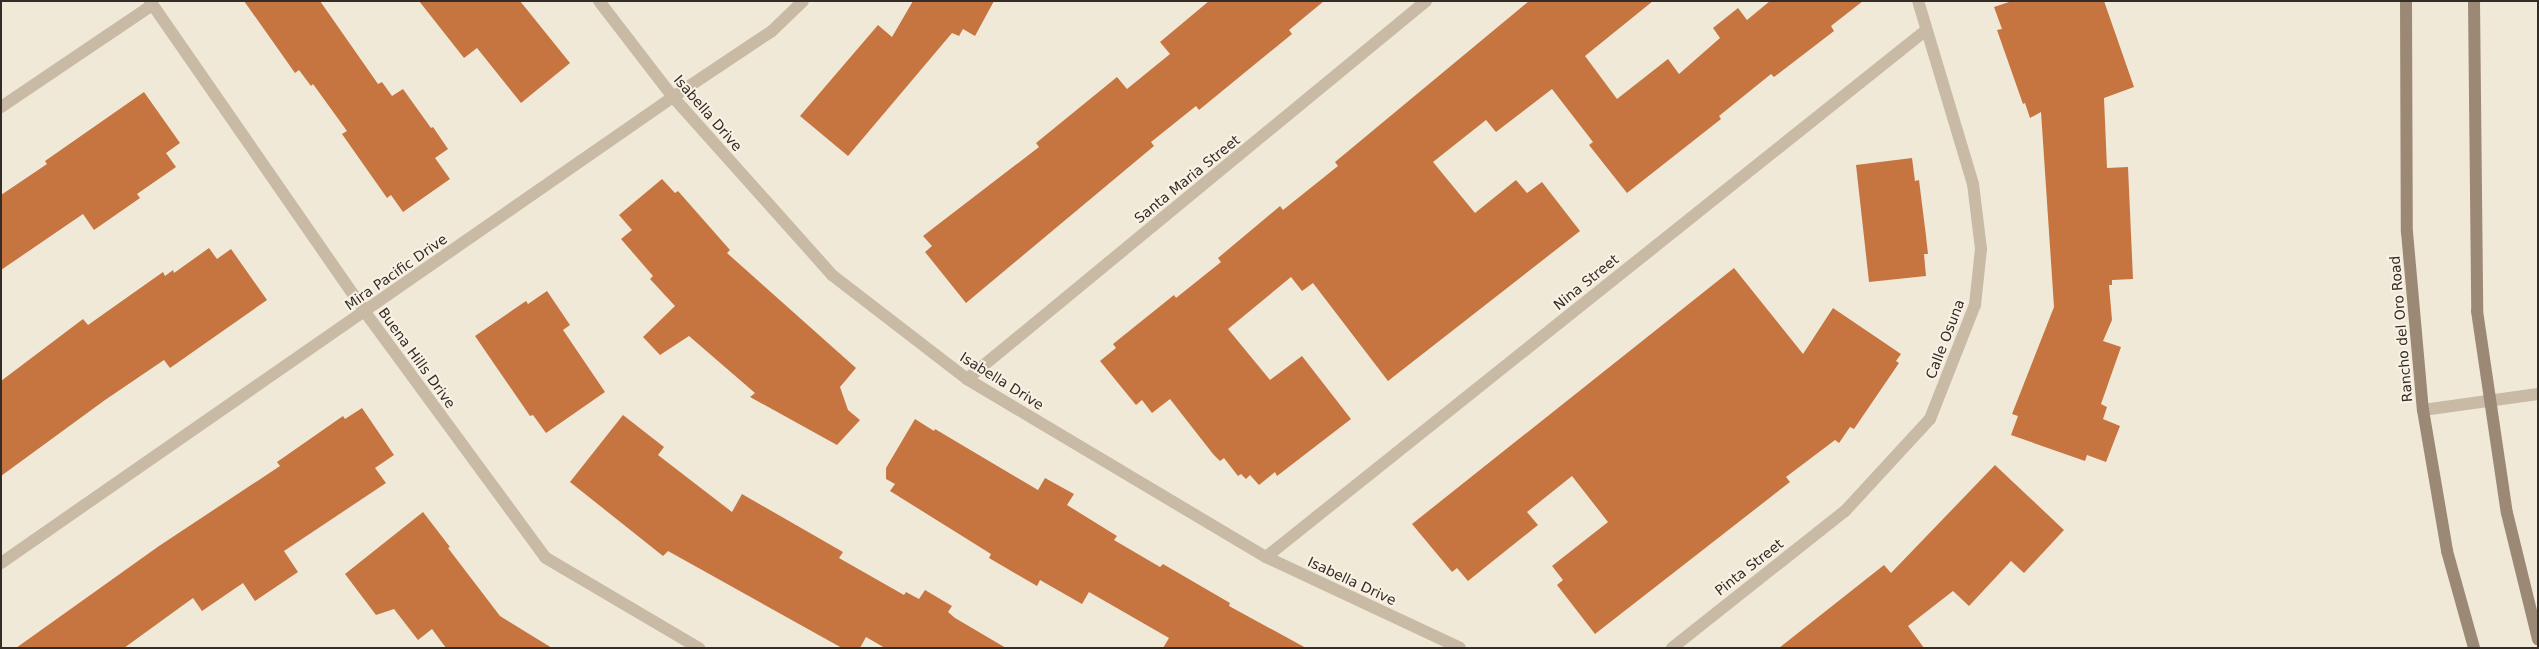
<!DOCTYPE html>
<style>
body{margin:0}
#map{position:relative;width:2539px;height:649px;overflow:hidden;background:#f1e9d8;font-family:"DejaVu Sans",sans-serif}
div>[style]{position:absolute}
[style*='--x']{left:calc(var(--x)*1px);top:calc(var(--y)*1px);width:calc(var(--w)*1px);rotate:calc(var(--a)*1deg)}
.building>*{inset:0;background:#c67541}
.street>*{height:12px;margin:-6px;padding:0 6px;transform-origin:6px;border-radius:6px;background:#c8baa4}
.secondary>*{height:12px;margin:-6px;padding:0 6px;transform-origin:6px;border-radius:6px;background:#9c8975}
span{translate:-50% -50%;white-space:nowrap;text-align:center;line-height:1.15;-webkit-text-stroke:4px #f9f2e4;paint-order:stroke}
.street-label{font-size:14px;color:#342c26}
.frame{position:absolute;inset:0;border:2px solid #342c26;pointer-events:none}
</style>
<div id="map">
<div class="building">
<i style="clip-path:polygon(244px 1px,320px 1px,378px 84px,382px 82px,392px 96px,403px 89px,431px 128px,433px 127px,448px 149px,435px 158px,450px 179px,403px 212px,391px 195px,387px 198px,342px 134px,347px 131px,313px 84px,311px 86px,299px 70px,295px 73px)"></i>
<i style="clip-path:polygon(419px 1px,520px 1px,570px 63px,521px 103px,477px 48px,464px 58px)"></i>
<i style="clip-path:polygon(913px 1px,994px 1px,975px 36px,963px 29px,959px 36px,952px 33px,848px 156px,800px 116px,878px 25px,892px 37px)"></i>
<i style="clip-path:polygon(1209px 1px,1324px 1px,1289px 30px,1292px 34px,1199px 110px,1196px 106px,1151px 142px,1154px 146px,966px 303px,925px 252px,932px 246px,923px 236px,1039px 147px,1036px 143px,1117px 77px,1127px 89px,1170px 54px,1160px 42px)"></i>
<i style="clip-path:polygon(1529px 1px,1653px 1px,1585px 56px,1617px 99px,1668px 59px,1679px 74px,1720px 38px,1713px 28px,1738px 8px,1747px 20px,1770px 1px,1863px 1px,1831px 26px,1834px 31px,1774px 77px,1771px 74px,1719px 116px,1721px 119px,1627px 193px,1589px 145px,1593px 142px,1552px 89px,1496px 132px,1486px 120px,1433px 162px,1475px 213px,1516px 180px,1527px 193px,1542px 182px,1580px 231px,1388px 381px,1313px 283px,1302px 291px,1291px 277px,1228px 329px,1270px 380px,1302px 356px,1351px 419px,1277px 476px,1275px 472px,1259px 485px,1250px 475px,1246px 479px,1241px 474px,1238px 476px,1224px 458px,1220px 461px,1213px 454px,1170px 399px,1152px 413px,1142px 400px,1136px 405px,1100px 361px,1116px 348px,1113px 344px,1174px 295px,1176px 298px,1221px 262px,1218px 258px,1280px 206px,1283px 210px,1338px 166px,1335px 162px)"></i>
<i style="clip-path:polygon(2012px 1px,2104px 1px,2134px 87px,2104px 98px,2107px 168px,2128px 167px,2133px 279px,2112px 280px,2112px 285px,2109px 285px,2112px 320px,2103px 341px,2121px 347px,2101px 404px,2107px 407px,2103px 419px,2120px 426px,2106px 462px,2087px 455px,2085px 461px,2011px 435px,2018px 416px,2012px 414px,2054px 307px,2041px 112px,2030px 118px,2025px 103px,2023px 104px,1997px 30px,2002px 29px,1994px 7px)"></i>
<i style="clip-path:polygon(144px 92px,180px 143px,166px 153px,176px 167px,137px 194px,140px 198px,94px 230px,83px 214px,1px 270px,1px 195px,47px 164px,45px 161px)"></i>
<i style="clip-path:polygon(1912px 158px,1915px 181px,1919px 180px,1926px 236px,1928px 254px,1924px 254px,1926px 276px,1869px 282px,1856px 165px)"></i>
<i style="clip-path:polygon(662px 179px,675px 193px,678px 191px,730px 250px,727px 253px,856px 368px,840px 387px,848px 410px,860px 420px,837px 445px,750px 397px,755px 393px,689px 336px,660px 355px,643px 337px,675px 306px,650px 279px,653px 276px,621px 239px,632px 230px,619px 215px)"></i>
<i style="clip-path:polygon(209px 248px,217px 259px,231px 249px,267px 300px,170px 368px,164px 360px,105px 400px,1px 476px,1px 381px,83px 319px,88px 325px,163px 272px,165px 276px,173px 270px,174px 273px)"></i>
<i style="clip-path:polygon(1734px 268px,1803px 354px,1833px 308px,1901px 354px,1896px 361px,1899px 363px,1854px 429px,1850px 427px,1839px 443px,1835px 440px,1786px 477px,1790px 482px,1595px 634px,1557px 585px,1563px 580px,1552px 566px,1608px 522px,1572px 476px,1527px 512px,1538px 525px,1468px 581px,1457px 568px,1452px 572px,1412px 524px)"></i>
<i style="clip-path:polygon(547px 291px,570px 325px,563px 330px,605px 392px,546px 433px,533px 415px,530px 416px,475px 336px,526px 301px,528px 304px)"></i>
<i style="clip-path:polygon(362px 408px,394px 455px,375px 468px,386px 483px,284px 551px,298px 572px,255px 601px,243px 583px,202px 611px,193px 598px,124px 648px,16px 648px,159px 546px,280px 466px,277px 462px,343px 416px,345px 419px)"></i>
<i style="clip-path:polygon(623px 415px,664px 447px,658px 455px,732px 512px,742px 494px,843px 552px,839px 558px,904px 595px,906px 592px,919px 599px,925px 590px,952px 606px,948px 612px,955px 618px,1006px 648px,885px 648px,866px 637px,860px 648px,842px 648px,668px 551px,663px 556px,570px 482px)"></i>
<i style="clip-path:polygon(915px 419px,934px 431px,935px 429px,1038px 490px,1045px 478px,1074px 494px,1067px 505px,1117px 536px,1114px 540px,1160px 567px,1163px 564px,1230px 603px,1229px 606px,1306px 648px,1163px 648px,1169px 638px,1089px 592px,1082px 604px,1040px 580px,1037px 586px,989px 558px,991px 554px,890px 491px,895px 484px,886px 479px,886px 468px)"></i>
<i style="clip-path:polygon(1995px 465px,2064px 530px,2024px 573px,2011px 561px,1969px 606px,1953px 591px,1908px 626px,1924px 648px,1779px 648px,1884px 565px,1891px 573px)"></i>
<i style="clip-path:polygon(423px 512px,450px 547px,448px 548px,500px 616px,552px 648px,446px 648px,432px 629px,418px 640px,394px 609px,376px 615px,345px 574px)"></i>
</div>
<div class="street">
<i style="--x:150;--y:1;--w:378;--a:55.3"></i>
<i style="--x:365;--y:312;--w:305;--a:53.7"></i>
<i style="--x:546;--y:558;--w:178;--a:30.5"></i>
<i style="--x:599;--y:1;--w:121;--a:52.4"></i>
<i style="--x:673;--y:97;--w:239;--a:48.2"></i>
<i style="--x:832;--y:275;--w:170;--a:37.6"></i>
<i style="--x:967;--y:379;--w:348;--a:30.8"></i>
<i style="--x:1266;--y:557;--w:214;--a:25.1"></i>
<i style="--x:1;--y:107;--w:182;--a:-34"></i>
<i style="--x:967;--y:379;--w:595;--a:-39.47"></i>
<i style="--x:2423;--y:410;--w:116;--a:-7.9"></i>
<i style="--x:1266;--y:557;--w:843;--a:-38.6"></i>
<i style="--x:1;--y:563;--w:818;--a:-34.74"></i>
<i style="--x:673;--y:97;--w:119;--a:-33.7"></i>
<i style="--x:772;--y:31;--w:43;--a:-44.1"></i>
<i style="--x:1672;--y:648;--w:221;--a:-38.4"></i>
<i style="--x:1845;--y:511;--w:125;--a:-47.3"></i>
<i style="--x:1930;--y:419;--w:123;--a:-68.5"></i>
<i style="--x:1975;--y:305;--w:56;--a:-83.9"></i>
<i style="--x:1981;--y:249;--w:65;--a:-97"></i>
<i style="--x:1973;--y:184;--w:191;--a:-106.7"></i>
</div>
<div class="secondary">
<i style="--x:2406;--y:1;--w:231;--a:89.8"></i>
<i style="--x:2407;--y:232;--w:179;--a:84.9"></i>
<i style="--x:2423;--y:410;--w:143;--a:80.3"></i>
<i style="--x:2447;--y:551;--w:101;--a:74.4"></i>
<i style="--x:2474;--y:1;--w:310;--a:89.4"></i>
<i style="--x:2477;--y:311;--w:204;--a:81.6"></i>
<i style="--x:2507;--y:513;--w:130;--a:76.2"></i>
</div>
<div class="street-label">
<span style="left:708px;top:113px;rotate:49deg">Isabella Drive</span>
<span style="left:1187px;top:179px;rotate:-39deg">Santa Maria Street</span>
<span style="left:396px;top:272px;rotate:-35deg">Mira Pacific Drive</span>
<span style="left:1586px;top:282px;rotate:-39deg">Nina Street</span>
<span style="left:2401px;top:329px;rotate:-95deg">Rancho del Oro Road</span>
<span style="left:1945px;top:339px;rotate:-69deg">Calle Osuna</span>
<span style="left:417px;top:358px;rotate:54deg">Buena Hills Drive</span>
<span style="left:1002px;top:381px;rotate:32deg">Isabella Drive</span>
<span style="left:1749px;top:567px;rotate:-38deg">Pinta Street</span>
<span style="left:1352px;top:581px;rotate:25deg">Isabella Drive</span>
</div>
<div class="frame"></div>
</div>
